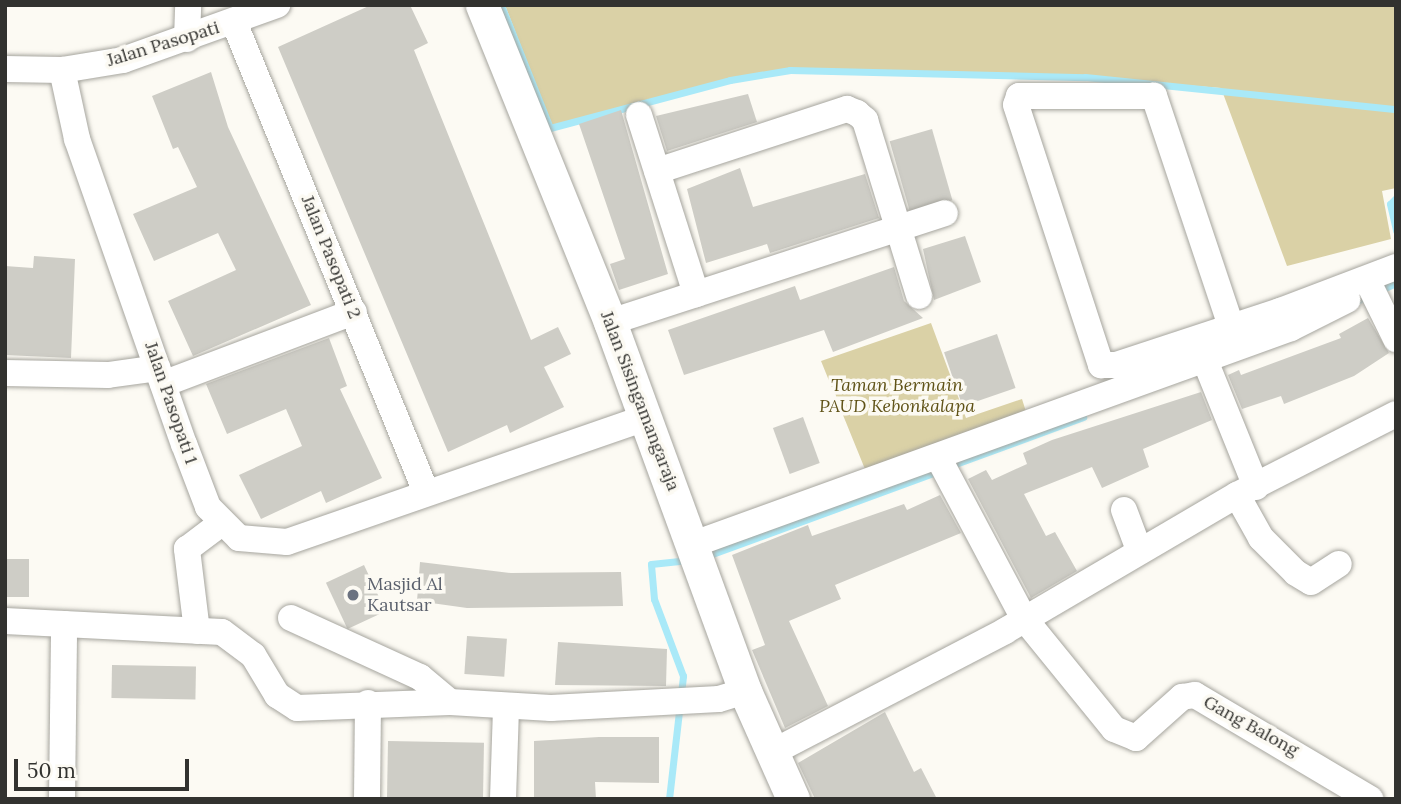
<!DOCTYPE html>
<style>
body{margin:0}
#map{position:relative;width:1401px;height:804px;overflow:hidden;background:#fcfaf3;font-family:Lora,serif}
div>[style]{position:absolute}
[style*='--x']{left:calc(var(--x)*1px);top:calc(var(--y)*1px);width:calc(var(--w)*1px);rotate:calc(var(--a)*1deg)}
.green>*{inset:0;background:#dad1a6}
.stream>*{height:7px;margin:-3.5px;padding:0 3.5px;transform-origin:3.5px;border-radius:3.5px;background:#a9e9f8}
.building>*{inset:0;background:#cecdc6;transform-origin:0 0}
.roads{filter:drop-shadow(0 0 2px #a6a59e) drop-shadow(0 0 2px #a6a59e)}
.minor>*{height:26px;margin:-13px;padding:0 13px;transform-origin:13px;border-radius:13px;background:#fff}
.major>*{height:33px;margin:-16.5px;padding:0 16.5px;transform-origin:16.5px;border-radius:16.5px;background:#fff}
.dots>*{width:19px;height:19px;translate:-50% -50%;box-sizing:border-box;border:4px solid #fcfaf3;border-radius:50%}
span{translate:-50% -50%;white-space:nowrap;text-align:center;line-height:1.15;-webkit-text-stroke:7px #fcfaf3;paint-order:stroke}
.street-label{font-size:18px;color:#32322f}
.park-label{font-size:18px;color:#605318;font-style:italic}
.worship-label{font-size:18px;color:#5b616d}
.left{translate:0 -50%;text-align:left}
.frame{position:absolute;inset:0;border:7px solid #32322f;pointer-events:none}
.scale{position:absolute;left:14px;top:759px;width:175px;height:32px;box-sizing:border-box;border:4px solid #32322f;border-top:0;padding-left:9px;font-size:21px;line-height:24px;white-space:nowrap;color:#32322f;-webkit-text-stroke:5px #fcfaf3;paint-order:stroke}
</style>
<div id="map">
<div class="green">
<i style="clip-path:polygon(505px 5px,1396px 5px,1396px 188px,1382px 191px,1391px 239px,1287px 266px,1221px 88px,1085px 77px,790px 70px,730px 80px,552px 127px)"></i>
<i style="clip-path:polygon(931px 323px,966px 418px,1022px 399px,1028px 418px,869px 479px,821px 361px)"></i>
</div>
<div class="stream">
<i style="--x:501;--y:5;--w:132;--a:68.3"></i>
<i style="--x:550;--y:128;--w:186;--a:-14.9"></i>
<i style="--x:730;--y:80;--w:61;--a:-9.5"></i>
<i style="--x:790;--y:70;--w:295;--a:1.4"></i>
<i style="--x:1085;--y:77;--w:313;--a:5.9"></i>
<i style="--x:1396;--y:198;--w:8;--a:135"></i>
<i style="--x:1390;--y:204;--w:28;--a:77"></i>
<i style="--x:1352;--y:303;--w:48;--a:-24.4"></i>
<i style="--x:950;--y:466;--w:142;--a:-20.2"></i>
<i style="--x:704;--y:557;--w:250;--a:-20.1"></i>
<i style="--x:669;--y:799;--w:124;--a:-83.5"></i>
<i style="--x:683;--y:676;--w:82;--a:-110.6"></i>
<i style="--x:654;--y:599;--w:35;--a:-95"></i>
<i style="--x:651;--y:564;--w:38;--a:-6"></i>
</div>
<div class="building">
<i style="clip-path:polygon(371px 5px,410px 5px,428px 43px,414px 50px,531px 340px,558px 327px,571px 354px,544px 367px,564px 407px,510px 433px,507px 425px,448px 452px,278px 47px)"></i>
<i style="clip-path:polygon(211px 72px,228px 127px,311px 305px,193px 356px,168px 301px,236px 270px,218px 233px,154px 261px,133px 214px,197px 187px,178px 147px,173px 149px,152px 96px)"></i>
<i style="clip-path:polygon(748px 94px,757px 122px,667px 151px,656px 116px)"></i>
<i style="clip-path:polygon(621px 110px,668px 274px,619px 290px,610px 264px,625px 259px,579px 124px)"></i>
<i style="left:932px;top:129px;width:74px;height:44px;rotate:74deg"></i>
<i style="clip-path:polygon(740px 168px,753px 207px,865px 174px,879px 218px,770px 253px,767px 244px,706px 263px,687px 189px)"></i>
<i style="clip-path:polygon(965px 236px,981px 282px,934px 300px,923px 249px)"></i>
<i style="clip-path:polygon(34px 256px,75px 259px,71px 358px,5px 355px,5px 266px,33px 268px)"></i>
<i style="clip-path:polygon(894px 267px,904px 301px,923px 318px,833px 352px,824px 330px,684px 375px,668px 330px,795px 286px,800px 300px)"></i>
<i style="clip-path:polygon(1368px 318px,1389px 353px,1354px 376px,1284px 404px,1281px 396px,1242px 409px,1228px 375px,1239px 370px,1241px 375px,1341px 338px,1339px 334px)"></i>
<i style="left:997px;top:334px;width:57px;height:56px;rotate:71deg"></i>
<i style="clip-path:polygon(329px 338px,347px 386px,340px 389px,382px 478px,326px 503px,321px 491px,261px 519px,239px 475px,302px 446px,286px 409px,227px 434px,206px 384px)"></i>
<i style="clip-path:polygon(1201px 392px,1212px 420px,1143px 449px,1149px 467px,1102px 488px,1092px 467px,1024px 494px,1046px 536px,1055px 532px,1077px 571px,1031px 598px,968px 479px,986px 470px,992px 480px,1027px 464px,1023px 453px,1052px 440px)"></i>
<i style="left:803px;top:417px;width:49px;height:32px;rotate:70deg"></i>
<i style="clip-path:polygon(940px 495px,961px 533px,835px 585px,841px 599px,789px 621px,828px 706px,785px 728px,752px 650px,765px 645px,732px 555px,808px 525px,812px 536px,904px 504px,907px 510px)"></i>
<i style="left:5px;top:559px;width:24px;height:38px"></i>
<i style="clip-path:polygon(420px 562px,511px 573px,621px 572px,623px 606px,467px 608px,417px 601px)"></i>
<i style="left:364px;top:565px;width:51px;height:42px;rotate:65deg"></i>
<i style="left:467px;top:636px;width:40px;height:38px;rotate:4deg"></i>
<i style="clip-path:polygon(558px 642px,667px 649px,666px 686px,555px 685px)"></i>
<i style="left:112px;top:665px;width:84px;height:33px;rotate:1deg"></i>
<i style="clip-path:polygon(885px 712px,914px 772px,921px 768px,937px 799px,815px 799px,798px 763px)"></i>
<i style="clip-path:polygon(599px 737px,659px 737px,659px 783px,595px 782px,596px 799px,534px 799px,534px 741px)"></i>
<i style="left:388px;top:741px;width:96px;height:58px;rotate:1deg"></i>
</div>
<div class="roads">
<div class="minor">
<i style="--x:234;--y:22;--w:508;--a:67.78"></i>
<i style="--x:187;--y:39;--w:34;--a:-88"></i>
<i style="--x:5;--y:69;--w:57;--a:1"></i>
<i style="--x:62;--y:70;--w:62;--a:-9.3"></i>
<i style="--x:123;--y:60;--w:164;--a:-19.7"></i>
<i style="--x:62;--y:70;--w:71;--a:77.7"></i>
<i style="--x:77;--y:139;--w:323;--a:70.7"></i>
<i style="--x:184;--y:444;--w:67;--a:69.1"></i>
<i style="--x:208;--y:507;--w:44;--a:45"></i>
<i style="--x:239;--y:538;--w:48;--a:4.8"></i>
<i style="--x:287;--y:542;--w:380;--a:-19.1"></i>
<i style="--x:639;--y:115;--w:188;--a:72.3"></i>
<i style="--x:657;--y:171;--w:200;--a:-18.1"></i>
<i style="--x:847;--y:109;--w:11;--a:22"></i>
<i style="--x:857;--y:113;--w:11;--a:41"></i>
<i style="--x:865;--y:120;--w:184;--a:72.9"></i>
<i style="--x:1371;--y:288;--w:57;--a:63.9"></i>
<i style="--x:610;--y:322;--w:352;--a:-18"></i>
<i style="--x:1231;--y:326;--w:243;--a:-108.5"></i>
<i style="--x:1154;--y:96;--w:135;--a:180"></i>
<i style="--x:1019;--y:96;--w:9;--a:108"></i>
<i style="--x:1016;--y:105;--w:274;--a:71.9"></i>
<i style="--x:1101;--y:365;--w:15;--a:0"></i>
<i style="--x:1116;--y:365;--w:173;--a:-18.2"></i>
<i style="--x:1280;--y:311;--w:124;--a:-20.8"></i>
<i style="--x:1204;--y:358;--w:139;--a:68"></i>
<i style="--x:5;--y:373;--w:103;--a:1.1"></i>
<i style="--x:108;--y:375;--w:50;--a:-8"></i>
<i style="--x:163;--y:384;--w:204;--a:-20.7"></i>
<i style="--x:938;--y:457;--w:181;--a:62"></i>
<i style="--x:1023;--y:617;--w:144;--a:50.9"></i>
<i style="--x:1114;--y:729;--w:24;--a:22"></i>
<i style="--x:1136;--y:738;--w:62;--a:-41.7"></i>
<i style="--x:1182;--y:697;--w:13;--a:-9"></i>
<i style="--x:1195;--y:695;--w:204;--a:30.7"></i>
<i style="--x:1237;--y:495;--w:49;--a:60.8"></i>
<i style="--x:1261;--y:538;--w:49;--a:45"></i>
<i style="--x:1296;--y:573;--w:17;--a:31"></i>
<i style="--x:1311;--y:582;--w:33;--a:-33"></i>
<i style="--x:1124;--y:510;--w:43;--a:69.4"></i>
<i style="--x:694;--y:544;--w:635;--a:-19.89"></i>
<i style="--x:1291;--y:328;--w:63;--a:-26.6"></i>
<i style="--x:291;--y:618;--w:142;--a:24.6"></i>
<i style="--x:420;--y:677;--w:39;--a:40"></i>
<i style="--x:5;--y:621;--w:217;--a:2.9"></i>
<i style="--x:222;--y:632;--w:39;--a:37"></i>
<i style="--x:253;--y:655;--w:47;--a:59"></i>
<i style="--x:277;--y:695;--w:24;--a:33"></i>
<i style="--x:297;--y:708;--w:153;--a:-2.2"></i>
<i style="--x:450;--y:702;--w:101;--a:3.4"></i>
<i style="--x:551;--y:708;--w:168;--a:-3.1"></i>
<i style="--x:719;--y:699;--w:27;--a:-17"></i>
<i style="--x:197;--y:631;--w:83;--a:-97"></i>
<i style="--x:187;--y:549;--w:41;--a:-37.1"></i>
<i style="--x:771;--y:753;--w:264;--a:-27.5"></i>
<i style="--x:1005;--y:631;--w:269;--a:-30.4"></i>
<i style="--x:1237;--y:495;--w:178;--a:-27"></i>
<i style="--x:62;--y:799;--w:175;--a:-89.3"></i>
<i style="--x:367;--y:799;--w:96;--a:-89.4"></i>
<i style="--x:503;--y:799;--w:91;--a:-88.1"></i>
</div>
<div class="major">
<i style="--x:482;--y:5;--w:342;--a:68"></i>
<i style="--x:610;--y:322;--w:393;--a:69.9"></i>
<i style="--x:745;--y:691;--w:118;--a:66"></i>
</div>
</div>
<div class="dots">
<i style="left:353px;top:595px;background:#6b7280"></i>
</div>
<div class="street-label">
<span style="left:163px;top:44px;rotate:-17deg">Jalan Pasopati</span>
<span style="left:331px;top:257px;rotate:68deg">Jalan Pasopati 2</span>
<span style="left:640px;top:401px;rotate:69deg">Jalan Sisingamangaraja</span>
<span style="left:171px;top:403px;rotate:71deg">Jalan Pasopati 1</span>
<span style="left:1251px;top:726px;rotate:29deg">Gang Balong</span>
</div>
<div class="park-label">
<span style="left:897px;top:396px">Taman Bermain<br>PAUD Kebonkalapa</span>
</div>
<div class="worship-label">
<span class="left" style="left:367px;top:595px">Masjid Al<br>Kautsar</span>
</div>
<div class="frame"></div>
<div class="scale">50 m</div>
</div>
